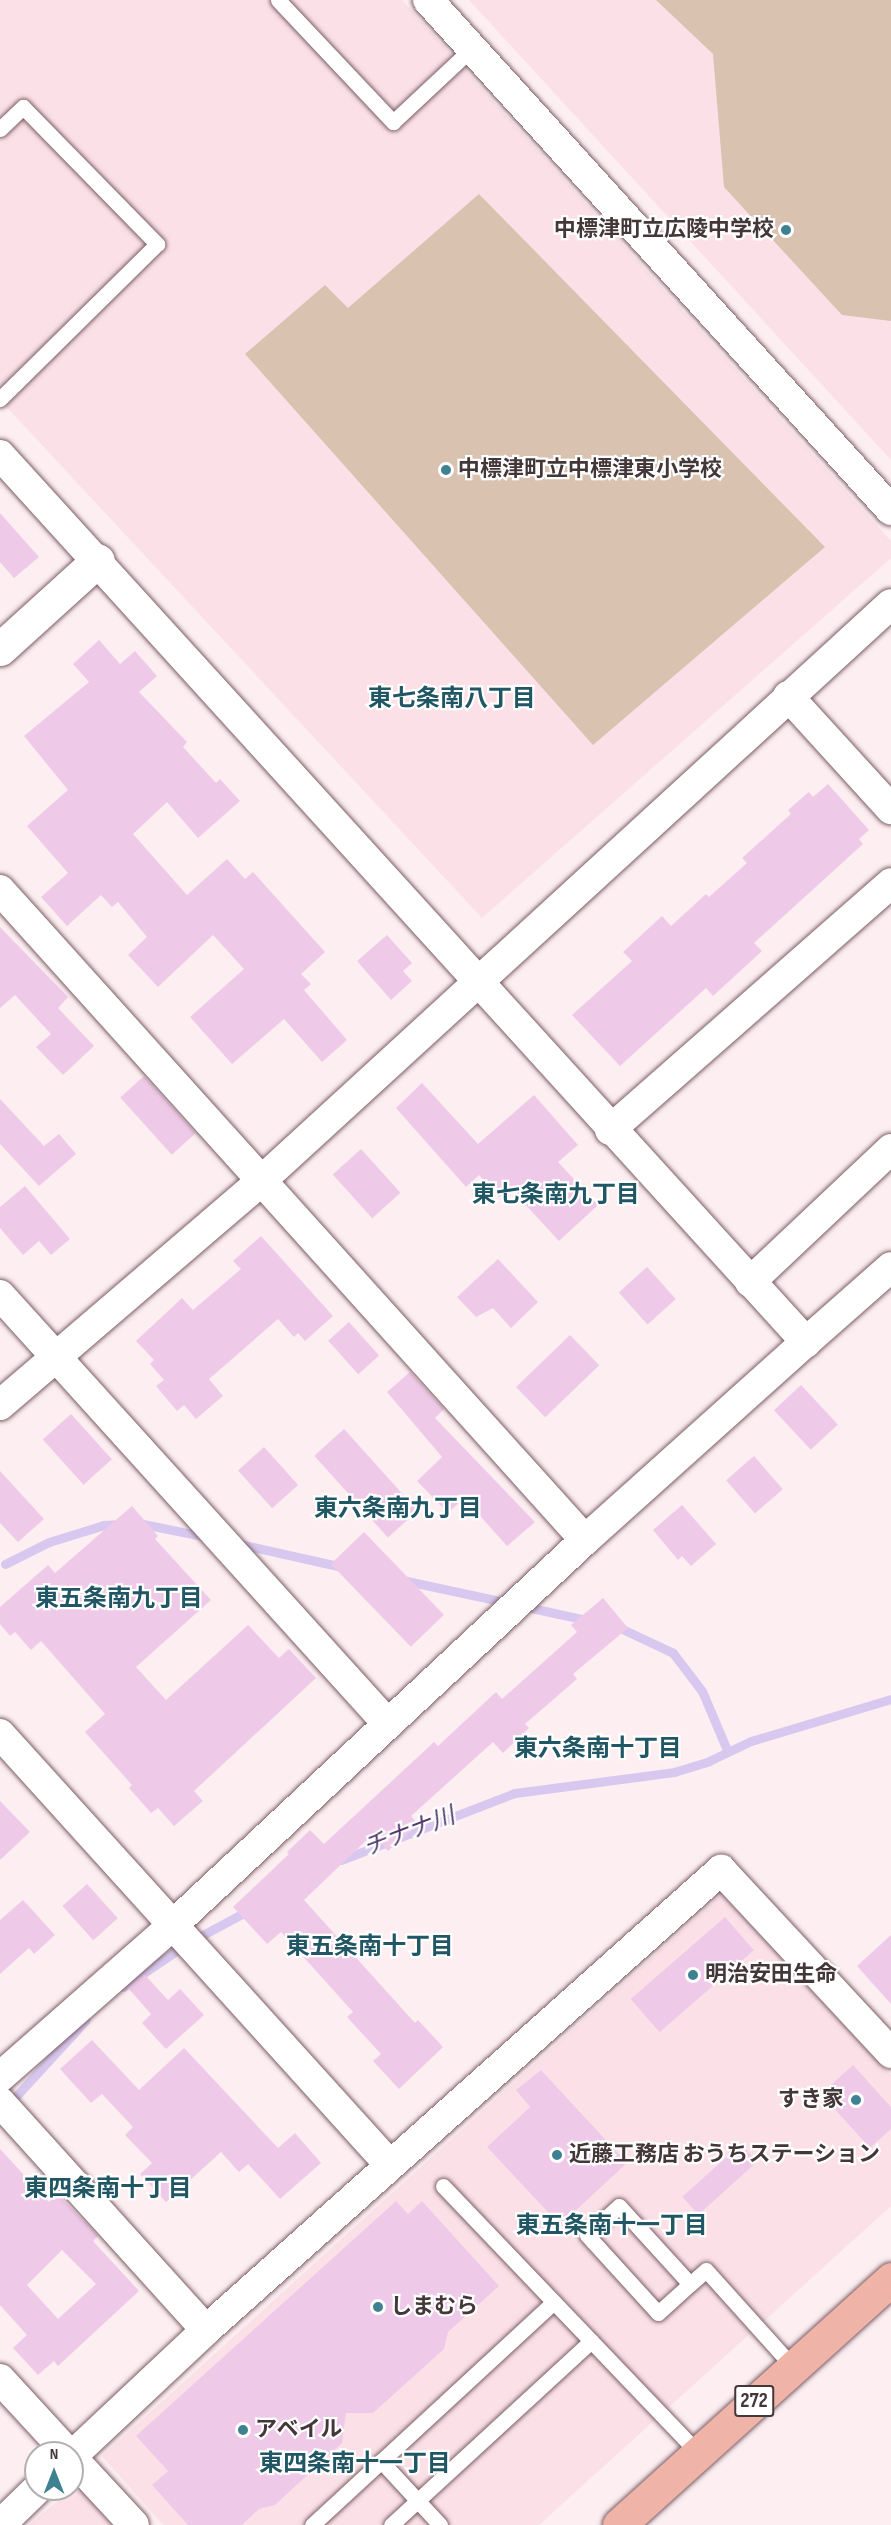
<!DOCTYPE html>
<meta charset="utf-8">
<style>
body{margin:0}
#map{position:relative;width:891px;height:2525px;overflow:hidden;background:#fceef1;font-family:"Sofia Sans Condensed","Noto Sans JP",sans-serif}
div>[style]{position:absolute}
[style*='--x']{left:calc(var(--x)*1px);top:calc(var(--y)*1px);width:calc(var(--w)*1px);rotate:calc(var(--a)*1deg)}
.built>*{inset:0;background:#fbe1e7}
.green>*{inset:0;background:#d9c2b0}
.stream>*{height:9px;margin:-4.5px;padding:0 4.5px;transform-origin:4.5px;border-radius:4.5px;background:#d8c8ef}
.building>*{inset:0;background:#efcae8;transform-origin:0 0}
.roads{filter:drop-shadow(0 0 2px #7b5e65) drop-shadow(0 0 2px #7b5e65)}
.service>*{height:15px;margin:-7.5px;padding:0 7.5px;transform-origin:7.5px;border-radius:7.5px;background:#fff}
.minor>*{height:30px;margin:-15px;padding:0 15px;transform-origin:15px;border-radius:15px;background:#fff}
.tertiary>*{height:33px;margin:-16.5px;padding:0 16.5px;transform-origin:16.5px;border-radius:16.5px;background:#fff}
.trunk>*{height:33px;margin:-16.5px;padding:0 16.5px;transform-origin:16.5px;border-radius:16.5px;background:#f0b3a7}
.dots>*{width:16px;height:16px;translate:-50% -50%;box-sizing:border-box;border:3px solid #fff;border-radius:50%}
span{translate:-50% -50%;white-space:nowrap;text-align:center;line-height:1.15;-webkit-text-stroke:4.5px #fff;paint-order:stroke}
.shield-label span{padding:2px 4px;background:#fff;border:2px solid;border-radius:4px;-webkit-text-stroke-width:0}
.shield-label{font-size:21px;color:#44373a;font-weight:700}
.poi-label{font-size:22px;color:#44373a;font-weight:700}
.right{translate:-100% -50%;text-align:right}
.left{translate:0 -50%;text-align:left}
.neighbourhood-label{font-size:24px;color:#215764;font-weight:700}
.water-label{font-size:24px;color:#50396c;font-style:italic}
.north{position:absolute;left:24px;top:2441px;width:60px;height:60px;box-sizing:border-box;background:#fff;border:2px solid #b4afb0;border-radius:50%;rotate:0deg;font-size:16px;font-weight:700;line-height:24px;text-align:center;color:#44373a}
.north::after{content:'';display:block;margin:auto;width:21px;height:27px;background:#3e8191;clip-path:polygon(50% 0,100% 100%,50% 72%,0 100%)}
</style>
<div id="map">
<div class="built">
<i style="clip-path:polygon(0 0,402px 0,891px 541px,891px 558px,482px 918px,0 400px)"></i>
<i style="clip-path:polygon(469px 0,891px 0,891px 460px)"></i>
<i style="clip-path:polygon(722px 1894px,891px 2075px,891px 2206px,539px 2525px,163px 2525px,102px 2456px)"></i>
<i style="clip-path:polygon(75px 2482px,115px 2525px,29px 2525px,72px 2489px)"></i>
</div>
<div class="green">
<i style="clip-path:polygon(656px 0,891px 0,891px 321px,842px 315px,724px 187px,713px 54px)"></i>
<i style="clip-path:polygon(479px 194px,825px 547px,593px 745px,245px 354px,325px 285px,348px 308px)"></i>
</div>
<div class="stream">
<i style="--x:138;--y:1523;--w:70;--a:11.5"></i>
<i style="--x:235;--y:1543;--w:110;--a:12.6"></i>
<i style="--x:5;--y:1564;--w:49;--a:-26.6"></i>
<i style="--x:49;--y:1542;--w:58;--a:-17.2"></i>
<i style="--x:104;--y:1525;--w:17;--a:-3"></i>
<i style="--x:402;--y:1580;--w:109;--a:12.1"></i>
<i style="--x:522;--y:1606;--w:71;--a:12.3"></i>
<i style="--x:616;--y:1626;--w:63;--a:25.3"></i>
<i style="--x:673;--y:1653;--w:48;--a:52.7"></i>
<i style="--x:702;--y:1691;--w:64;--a:67"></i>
<i style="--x:341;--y:1860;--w:186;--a:-21.1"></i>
<i style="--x:515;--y:1793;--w:160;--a:-7.5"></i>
<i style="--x:674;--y:1772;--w:37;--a:-17"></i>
<i style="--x:709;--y:1761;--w:47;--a:-25.5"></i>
<i style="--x:751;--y:1741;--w:146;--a:-16.7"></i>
<i style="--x:123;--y:1987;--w:78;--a:-34.1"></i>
<i style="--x:188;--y:1943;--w:69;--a:-28.4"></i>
<i style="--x:8;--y:2105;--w:115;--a:-47.5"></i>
</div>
<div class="building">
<i style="clip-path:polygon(0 513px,39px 557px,14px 578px,0 562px)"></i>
<i style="clip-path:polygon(99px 640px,120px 664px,135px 651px,157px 676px,139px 692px,187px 742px,183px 747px,216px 783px,220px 779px,240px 801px,198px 838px,167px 802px,133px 834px,187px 895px,227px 859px,245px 879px,253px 872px,325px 952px,301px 974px,311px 984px,304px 990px,347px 1040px,322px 1062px,284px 1019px,232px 1064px,190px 1017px,244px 969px,213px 935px,158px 987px,128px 955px,147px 937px,118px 902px,112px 907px,101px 895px,67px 926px,41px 897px,68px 873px,27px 826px,68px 790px,24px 736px,89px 682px,73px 664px)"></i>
<i style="clip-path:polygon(828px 784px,869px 830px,859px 839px,863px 844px,754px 943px,762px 951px,713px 996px,706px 988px,620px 1066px,572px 1015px,632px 961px,623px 952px,662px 916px,671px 926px,706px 894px,709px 897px,747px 863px,742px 858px,791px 814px,788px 810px,809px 792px,813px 797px)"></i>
<i style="clip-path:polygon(0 927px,68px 997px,58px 1008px,94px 1046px,63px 1075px,36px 1047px,51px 1034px,15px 995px,0 1008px)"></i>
<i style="clip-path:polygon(387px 935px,412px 963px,403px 971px,412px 981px,391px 1000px,357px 961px)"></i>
<i style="left:144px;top:1076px;width:77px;height:32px;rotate:48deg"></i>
<i style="clip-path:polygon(422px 1083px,478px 1144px,534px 1095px,578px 1145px,558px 1162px,598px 1205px,559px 1241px,510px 1188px,499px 1197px,479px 1175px,466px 1187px,396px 1108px)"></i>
<i style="clip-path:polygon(0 1099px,44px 1146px,59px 1134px,76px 1154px,39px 1186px,0 1144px)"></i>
<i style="left:361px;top:1149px;width:59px;height:38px;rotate:48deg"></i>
<i style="clip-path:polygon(25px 1186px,70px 1239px,51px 1255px,39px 1241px,23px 1255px,0 1228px,0 1207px)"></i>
<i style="clip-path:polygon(261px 1236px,333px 1316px,305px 1341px,298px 1333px,294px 1337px,278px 1319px,209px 1379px,223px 1396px,196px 1419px,184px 1405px,177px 1411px,156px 1386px,164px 1380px,150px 1364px,154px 1360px,136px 1341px,182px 1298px,193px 1310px,241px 1269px,233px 1261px)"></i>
<i style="clip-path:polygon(498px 1259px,538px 1302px,511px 1328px,493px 1308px,476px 1317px,457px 1297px)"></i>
<i style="left:647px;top:1267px;width:43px;height:38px;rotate:48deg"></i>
<i style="left:349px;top:1322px;width:45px;height:28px;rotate:48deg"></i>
<i style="left:570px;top:1335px;width:42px;height:75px;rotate:46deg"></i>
<i style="clip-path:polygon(410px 1372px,444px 1409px,435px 1418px,535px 1522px,507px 1546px,464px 1498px,448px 1513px,417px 1481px,442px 1457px,387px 1392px)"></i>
<i style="left:801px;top:1385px;width:54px;height:37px;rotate:47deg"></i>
<i style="left:71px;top:1414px;width:61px;height:38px;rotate:48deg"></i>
<i style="left:344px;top:1429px;width:110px;height:40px;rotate:48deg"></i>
<i style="left:264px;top:1447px;width:51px;height:35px;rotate:48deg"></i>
<i style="left:754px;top:1456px;width:44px;height:37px;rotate:49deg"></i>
<i style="clip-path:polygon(0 1471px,44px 1519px,18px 1542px,0 1523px)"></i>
<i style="clip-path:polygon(682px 1505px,716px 1544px,691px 1566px,682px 1556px,678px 1560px,653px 1530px)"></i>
<i style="clip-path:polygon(132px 1506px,158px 1536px,155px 1539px,211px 1600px,136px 1667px,166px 1700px,248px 1625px,279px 1658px,289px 1649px,316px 1678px,194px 1791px,203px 1801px,174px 1826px,158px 1808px,151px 1813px,129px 1788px,132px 1785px,85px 1732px,105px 1714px,41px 1641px,31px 1650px,15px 1632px,10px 1636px,0 1624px,0 1607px,48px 1565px,55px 1573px)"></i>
<i style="left:364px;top:1532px;width:115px;height:46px;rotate:46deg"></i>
<i style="clip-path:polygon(603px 1598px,628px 1628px,573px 1674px,577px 1679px,525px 1724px,529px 1728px,503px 1753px,493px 1742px,411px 1816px,418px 1824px,388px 1851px,373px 1834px,304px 1900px,415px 2023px,418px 2020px,443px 2047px,399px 2089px,373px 2061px,381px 2054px,347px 2017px,353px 2012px,281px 1932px,267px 1944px,233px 1907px,289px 1854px,287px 1852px,310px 1830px,324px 1844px,434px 1742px,438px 1746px,496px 1692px,502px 1699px,577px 1632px,571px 1625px)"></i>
<i style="clip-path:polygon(0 1801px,30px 1832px,0 1860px)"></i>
<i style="left:87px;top:1884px;width:46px;height:33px;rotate:48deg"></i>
<i style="clip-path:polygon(23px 1900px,55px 1935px,34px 1954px,29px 1948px,0 1974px,0 1920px)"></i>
<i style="left:725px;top:1917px;width:44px;height:125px;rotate:49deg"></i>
<i style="clip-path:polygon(891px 1935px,891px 2004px,857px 1966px)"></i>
<i style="clip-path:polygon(144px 1974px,168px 2000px,180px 1989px,204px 2015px,166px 2049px,142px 2023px,151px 2014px,128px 1988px)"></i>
<i style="clip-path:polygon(92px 2040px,139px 2090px,184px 2048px,278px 2148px,295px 2133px,321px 2163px,280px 2199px,248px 2164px,239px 2172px,221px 2152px,166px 2202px,140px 2174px,152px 2163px,125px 2135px,133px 2127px,102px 2094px,91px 2103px,60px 2069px)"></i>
<i style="clip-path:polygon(853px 2065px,891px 2107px,891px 2129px,870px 2148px,821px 2094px)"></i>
<i style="clip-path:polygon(541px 2070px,627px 2163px,560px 2225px,487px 2147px,530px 2107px,516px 2090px)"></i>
<i style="left:741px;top:2144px;width:24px;height:79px;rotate:48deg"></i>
<i style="clip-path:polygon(evenodd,0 2149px,49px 2202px,57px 2194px,87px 2224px,98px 2236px,93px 2241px,139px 2291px,58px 2366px,54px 2361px,38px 2375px,13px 2348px,27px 2335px,0 2305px,0 2149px,62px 2250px,96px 2284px,58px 2319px,27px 2285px,62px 2250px)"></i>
<i style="clip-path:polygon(396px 2201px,408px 2214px,422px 2201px,499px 2286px,448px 2332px,444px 2349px,373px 2413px,346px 2413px,342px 2443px,275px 2505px,259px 2509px,242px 2525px,188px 2525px,152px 2485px,168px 2471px,136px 2436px)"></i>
</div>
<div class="roads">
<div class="service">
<i style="--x:278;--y:0;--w:168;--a:46.7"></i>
<i style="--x:393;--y:122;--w:108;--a:-43.1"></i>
<i style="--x:0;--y:129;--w:32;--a:-44"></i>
<i style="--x:23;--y:107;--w:192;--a:45.6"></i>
<i style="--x:157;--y:244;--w:221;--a:135.4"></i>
<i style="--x:443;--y:2186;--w:369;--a:46.3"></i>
<i style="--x:690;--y:2284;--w:43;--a:137.8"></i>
<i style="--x:658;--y:2313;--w:105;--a:-132.3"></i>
<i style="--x:587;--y:2235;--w:43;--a:-42.2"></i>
<i style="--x:619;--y:2206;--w:105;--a:47.7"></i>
<i style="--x:690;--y:2284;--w:21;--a:-41"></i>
<i style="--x:706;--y:2270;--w:129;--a:48.1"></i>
<i style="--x:381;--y:2461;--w:87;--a:47.3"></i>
<i style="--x:312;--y:2525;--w:329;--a:-42.7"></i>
<i style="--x:391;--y:2525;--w:272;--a:-42.6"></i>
</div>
<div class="minor">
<i style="--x:428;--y:0;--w:689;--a:47.77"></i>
<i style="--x:0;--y:455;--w:1199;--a:47.74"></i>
<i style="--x:806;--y:1342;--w:113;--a:-41.4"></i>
<i style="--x:788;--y:696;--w:153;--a:47.7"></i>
<i style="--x:0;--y:890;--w:874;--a:48.01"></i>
<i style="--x:585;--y:1540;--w:297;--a:-41.9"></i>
<i style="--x:610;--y:1130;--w:374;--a:-41.3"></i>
<i style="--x:750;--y:1282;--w:194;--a:-43.3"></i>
<i style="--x:0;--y:1295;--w:577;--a:47.88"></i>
<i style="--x:0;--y:1405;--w:344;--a:-40.6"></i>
<i style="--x:261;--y:1181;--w:854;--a:-42.49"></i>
<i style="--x:0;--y:1734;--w:581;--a:47.86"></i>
<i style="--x:0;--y:2077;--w:230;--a:-41.3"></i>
<i style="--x:173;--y:1925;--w:564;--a:-43.06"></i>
<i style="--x:0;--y:2102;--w:307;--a:47.9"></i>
<i style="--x:206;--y:2330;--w:691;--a:-41.77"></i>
<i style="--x:721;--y:1870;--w:250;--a:47.1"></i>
<i style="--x:0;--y:2379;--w:100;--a:47.4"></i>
<i style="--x:72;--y:2456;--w:184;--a:-43.2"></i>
<i style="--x:72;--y:2458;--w:91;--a:47.2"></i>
<i style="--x:0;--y:2525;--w:52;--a:-44.2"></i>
</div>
<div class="tertiary">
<i style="--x:0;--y:649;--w:132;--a:-42.2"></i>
</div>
<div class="trunk">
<i style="--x:619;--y:2525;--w:367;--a:-42.1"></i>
</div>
</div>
<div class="dots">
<i style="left:786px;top:230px;background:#3e8191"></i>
<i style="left:446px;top:470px;background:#3e8191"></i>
<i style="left:693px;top:1975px;background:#3e8191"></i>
<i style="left:856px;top:2100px;background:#3e8191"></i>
<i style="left:557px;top:2155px;background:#3e8191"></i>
<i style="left:378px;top:2307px;background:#3e8191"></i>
<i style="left:243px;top:2430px;background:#3e8191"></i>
</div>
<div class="shield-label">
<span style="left:754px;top:2401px">272</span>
</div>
<div class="poi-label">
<span class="right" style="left:774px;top:230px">中標津町立広陵中学校</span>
<span class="left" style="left:458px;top:470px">中標津町立中標津東小学校</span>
<span class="left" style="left:705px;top:1975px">明治安田生命</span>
<span class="right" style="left:844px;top:2100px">すき家</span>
<span class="left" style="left:569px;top:2155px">近藤工務店 おうちステーション</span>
<span class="left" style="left:390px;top:2307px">しまむら</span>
<span class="left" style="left:255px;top:2430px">アベイル</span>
</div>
<div class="neighbourhood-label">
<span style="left:452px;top:699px">東七条南八丁目</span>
<span style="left:556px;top:1195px">東七条南九丁目</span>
<span style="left:398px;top:1509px">東六条南九丁目</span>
<span style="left:119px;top:1599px">東五条南九丁目</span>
<span style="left:598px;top:1749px">東六条南十丁目</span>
<span style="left:370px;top:1947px">東五条南十丁目</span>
<span style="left:108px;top:2189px">東四条南十丁目</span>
<span style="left:612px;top:2226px">東五条南十一丁目</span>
<span style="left:355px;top:2464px">東四条南十一丁目</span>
</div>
<div class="water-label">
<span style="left:409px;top:1832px;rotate:-21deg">チナナ川</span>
</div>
<div class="north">N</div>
</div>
